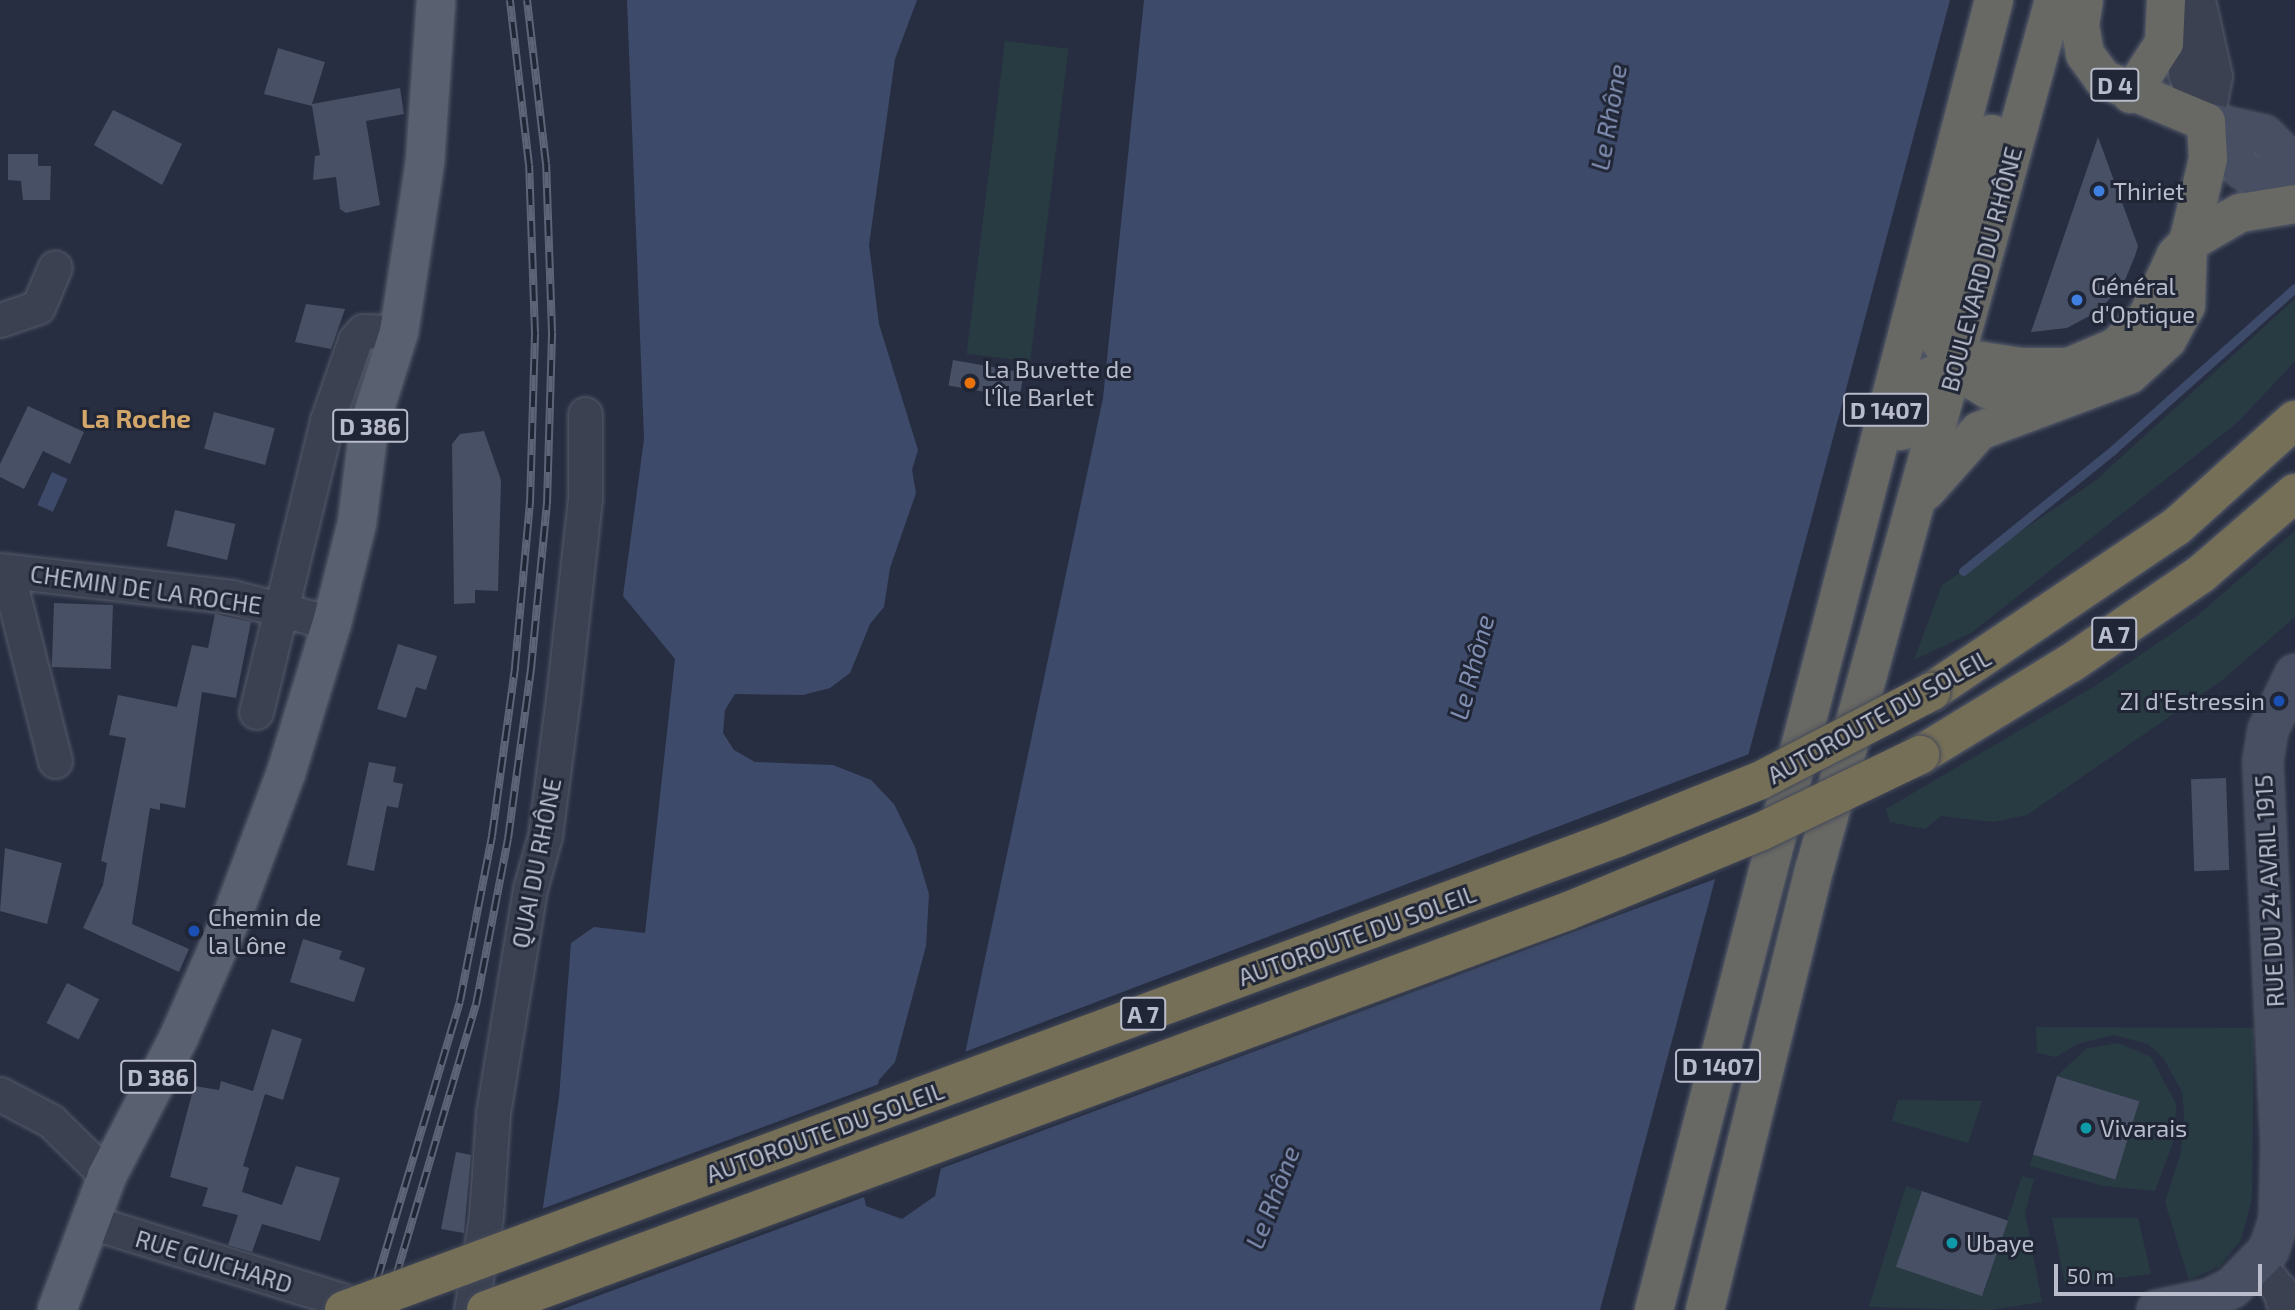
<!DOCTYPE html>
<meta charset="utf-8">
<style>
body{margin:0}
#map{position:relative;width:2295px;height:1310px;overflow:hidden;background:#272e41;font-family:"Exo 2",sans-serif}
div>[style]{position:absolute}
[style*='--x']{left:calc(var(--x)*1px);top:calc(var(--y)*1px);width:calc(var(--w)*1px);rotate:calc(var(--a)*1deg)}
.green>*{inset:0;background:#293b42;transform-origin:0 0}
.water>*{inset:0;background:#3d4a69;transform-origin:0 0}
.pier>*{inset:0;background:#272e41}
.stream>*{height:9px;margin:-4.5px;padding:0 4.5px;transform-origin:4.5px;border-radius:4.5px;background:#3d4a69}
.building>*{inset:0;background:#485065;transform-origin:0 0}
.roads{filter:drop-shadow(0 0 2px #565c6b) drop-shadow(0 0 2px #565c6b)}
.minor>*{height:33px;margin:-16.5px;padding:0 16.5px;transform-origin:16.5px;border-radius:16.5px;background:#3b4151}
.secondary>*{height:38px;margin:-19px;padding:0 19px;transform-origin:19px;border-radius:19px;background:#494f63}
.primary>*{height:38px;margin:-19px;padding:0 19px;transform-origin:19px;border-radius:19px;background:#596070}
.trunk>*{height:38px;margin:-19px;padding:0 19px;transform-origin:19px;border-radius:19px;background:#686864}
.motorway>*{height:38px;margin:-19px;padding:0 19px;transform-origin:19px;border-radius:19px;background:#766f58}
.rail>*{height:8px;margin-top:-4px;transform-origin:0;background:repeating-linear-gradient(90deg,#202636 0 16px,#5d6477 0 32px);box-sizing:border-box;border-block:2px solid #5d6477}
.bridges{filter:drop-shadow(0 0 2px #434958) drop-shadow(0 0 2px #434958)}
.motorway-bridge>*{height:38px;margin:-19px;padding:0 19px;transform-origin:19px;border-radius:19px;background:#766f58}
.dots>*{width:19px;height:19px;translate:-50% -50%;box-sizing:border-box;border:4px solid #202636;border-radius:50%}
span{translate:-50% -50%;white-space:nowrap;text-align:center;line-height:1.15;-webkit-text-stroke:6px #202636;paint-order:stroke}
.shield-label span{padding:2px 5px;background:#202636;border:2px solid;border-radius:5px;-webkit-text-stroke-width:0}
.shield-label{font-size:23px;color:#b8bccb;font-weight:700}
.poi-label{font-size:24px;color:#b8bccb}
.left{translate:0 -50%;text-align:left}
.right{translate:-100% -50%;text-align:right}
.street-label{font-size:24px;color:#b8bccb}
.water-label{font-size:26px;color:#808eb1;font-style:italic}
.neighbourhood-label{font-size:26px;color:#d3a76a;font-weight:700}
.scale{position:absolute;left:2054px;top:1264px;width:208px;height:32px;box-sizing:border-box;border:4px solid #b8bccb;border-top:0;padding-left:9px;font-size:21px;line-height:24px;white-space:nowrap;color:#b8bccb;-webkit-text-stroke:5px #202636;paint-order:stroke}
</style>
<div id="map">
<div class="green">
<i style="left:1005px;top:41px;width:64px;height:315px;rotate:7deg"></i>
<i style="clip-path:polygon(2295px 299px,2295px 361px,2238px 422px,1971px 633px,1914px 660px,1942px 585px,2095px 481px)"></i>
<i style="clip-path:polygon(2295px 531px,2295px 617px,2221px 681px,2027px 815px,1993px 822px,1941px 816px,1925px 829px,1890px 822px,1886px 809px,2095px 686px,2196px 617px)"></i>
<i style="clip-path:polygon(2036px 1027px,2254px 1028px,2252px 1199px,2241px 1240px,2220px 1266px,2189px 1280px,2165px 1202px,2181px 1152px,2184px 1113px,2182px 1092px,2164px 1059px,2148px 1044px,2114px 1035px,2077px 1044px,2056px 1057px,2037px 1053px)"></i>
<i style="clip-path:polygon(2118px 1043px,2151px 1057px,2176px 1104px,2175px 1137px,2155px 1191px,2104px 1186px,2030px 1166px,2033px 1154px,2114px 1179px,2139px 1101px,2057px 1076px,2086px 1049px)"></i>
<i style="clip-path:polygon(1898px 1100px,1982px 1101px,1968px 1143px,1892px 1121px)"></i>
<i style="clip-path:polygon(2022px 1176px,2034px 1179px,2025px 1213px,2042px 1302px,1989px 1310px,1869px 1307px,1906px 1186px,1922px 1191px,1897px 1267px,1983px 1295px)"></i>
<i style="clip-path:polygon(2052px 1218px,2138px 1218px,2151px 1274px,2065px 1284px)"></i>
</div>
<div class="water">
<i style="clip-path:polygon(627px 0,917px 0,895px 59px,869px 245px,879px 324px,918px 450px,912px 470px,916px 493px,890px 568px,884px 607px,870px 624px,850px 673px,830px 688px,803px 695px,735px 694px,725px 710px,723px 733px,734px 750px,755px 762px,833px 765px,871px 780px,894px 804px,915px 847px,929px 894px,926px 946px,895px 1062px,879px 1080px,859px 1174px,866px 1206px,902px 1219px,935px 1196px,1103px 398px,1144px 0,1950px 0,1600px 1310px,528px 1310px,559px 1097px,571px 943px,594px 927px,645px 933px,675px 659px,623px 596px,644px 439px)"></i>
<i style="left:52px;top:472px;width:17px;height:36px;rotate:24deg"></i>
</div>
<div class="pier">
<i style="clip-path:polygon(1757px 751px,1723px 876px,937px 1170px,962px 1053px)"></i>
<i style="clip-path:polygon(882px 1083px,862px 1174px,867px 1196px,560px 1310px,525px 1310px,539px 1210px)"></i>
</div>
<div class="stream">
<i style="--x:1963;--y:571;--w:194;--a:-38.9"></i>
<i style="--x:2114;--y:449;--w:242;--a:-41.7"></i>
</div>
<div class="building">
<i style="clip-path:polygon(278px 48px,325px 62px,312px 104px,400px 88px,404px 114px,366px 121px,380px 205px,346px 213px,340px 209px,336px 177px,313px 180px,315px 156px,320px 155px,312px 106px,264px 94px)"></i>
<i style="clip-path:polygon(113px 110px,182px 144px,162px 185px,94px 145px)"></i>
<i style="clip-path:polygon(2098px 137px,2138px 246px,2135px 256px,2122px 287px,2095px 313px,2067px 328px,2031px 332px)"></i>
<i style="clip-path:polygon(8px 154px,38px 154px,38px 166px,51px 166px,50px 200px,23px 200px,21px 181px,8px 180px)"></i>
<i style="clip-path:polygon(306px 304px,345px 309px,331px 349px,295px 342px)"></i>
<i style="left:953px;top:360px;width:72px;height:26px;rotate:10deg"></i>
<i style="clip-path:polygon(28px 406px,84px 432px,70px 464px,43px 451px,24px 489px,0 477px,0 464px)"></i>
<i style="left:214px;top:412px;width:63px;height:38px;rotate:15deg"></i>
<i style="clip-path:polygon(484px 431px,501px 480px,498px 591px,475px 590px,475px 603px,454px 604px,452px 444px,460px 434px)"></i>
<i style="left:175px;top:510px;width:62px;height:37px;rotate:13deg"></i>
<i style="left:54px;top:603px;width:59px;height:64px;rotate:2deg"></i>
<i style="clip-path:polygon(215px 614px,251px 622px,236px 698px,202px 692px,185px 808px,160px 803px,160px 810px,150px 808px,132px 924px,189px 949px,179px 972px,83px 928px,103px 885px,107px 863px,101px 861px,126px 738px,109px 735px,118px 695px,177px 707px,192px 645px,208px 648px)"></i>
<i style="clip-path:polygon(398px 644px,437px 656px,426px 690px,416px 687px,406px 718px,377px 709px)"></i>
<i style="clip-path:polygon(369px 762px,396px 767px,393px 782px,403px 784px,398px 808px,387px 806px,374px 871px,347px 865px)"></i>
<i style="left:2226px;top:778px;width:92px;height:35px;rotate:88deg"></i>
<i style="clip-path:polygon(5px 848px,62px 863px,47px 924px,0 911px)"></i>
<i style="clip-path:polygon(303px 939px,342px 951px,339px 959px,365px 968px,354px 1002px,290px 982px)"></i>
<i style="left:67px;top:983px;width:36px;height:45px;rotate:27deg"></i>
<i style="clip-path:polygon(272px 1029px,302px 1039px,283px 1100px,265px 1094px,243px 1166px,249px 1168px,242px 1192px,282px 1205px,296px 1166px,340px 1178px,320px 1241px,262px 1224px,252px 1252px,228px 1245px,238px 1215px,202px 1206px,208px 1188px,170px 1177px,194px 1086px,219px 1090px,221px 1081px,253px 1091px)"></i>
<i style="left:2057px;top:1076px;width:86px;height:82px;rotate:17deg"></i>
<i style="clip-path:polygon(456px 1152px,471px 1155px,464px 1233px,441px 1229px)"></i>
<i style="left:1922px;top:1191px;width:91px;height:80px;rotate:19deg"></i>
</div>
<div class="roads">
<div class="minor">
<i style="--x:2180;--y:0;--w:73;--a:86.1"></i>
<i style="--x:2185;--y:73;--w:53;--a:66.8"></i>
<i style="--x:2198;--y:0;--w:78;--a:77.4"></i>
<i style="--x:2215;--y:76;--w:47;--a:101.1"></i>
<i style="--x:0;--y:320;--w:40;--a:-18.9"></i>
<i style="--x:38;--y:307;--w:43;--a:-67"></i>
<i style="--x:0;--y:570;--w:234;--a:6.6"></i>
<i style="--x:232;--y:597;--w:103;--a:14.6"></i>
<i style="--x:7;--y:571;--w:196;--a:75.8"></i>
<i style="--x:256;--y:712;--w:300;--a:-76.3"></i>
<i style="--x:327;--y:421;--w:86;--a:-70.9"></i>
<i style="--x:355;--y:340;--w:12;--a:-48"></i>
<i style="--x:363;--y:331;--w:36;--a:2"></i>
<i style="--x:0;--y:1094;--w:58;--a:27.9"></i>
<i style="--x:51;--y:1121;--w:78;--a:44.5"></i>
<i style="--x:88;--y:1221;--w:265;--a:17.3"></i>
<i style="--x:2258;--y:1264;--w:33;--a:50"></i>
<i style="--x:2279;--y:1289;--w:22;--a:72"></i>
<i style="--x:471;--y:1310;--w:95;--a:-80.9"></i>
<i style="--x:486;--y:1216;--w:103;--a:-86.1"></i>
<i style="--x:493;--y:1113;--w:227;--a:-80.6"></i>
<i style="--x:530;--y:889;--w:55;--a:-74.2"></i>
<i style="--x:545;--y:836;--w:139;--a:-82.6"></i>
<i style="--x:563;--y:698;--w:201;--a:-83.7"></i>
<i style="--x:585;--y:498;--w:84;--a:-90"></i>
</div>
<div class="secondary">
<i style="--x:2206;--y:122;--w:59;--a:52.5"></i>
<i style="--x:2242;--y:169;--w:64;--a:33.4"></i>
<i style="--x:2206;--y:122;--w:59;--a:12.6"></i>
<i style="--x:2264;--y:135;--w:44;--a:45"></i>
<i style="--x:2157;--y:1310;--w:54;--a:-11.7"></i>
<i style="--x:2210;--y:1299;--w:25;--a:-27"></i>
<i style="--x:2232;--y:1288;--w:53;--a:-45.8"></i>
<i style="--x:2269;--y:1250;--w:32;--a:-72"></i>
<i style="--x:2279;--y:1220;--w:74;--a:-88.5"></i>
<i style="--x:2281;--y:1146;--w:385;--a:-92.7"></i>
<i style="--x:2263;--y:761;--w:31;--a:-81"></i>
<i style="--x:2268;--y:730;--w:62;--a:-64.3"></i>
</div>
<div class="primary">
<i style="--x:57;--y:1310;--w:143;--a:-69.5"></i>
<i style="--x:107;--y:1176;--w:157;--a:-62.6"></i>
<i style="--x:179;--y:1037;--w:134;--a:-66.3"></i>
<i style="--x:233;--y:914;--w:151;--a:-69.4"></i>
<i style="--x:286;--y:773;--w:157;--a:-73"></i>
<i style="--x:332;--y:623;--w:103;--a:-76"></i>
<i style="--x:357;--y:523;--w:97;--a:-82.9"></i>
<i style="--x:369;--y:427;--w:100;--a:-72.5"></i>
<i style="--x:399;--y:332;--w:172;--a:-81.3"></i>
<i style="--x:425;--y:162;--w:162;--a:-86.1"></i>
</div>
<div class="trunk">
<i style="--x:2131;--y:94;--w:61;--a:-57.1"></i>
<i style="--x:2164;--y:43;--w:43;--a:-87.3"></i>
<i style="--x:1992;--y:134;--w:173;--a:106.1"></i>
<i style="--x:1944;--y:300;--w:40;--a:97.1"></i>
<i style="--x:1939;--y:340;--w:48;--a:51.7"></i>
<i style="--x:1969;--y:378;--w:21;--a:31"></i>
<i style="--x:1987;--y:389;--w:63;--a:10.1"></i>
<i style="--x:1901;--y:431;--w:32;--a:-76"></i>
<i style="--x:1909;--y:400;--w:26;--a:-53"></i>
<i style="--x:1925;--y:379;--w:35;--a:-25"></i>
<i style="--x:1957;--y:364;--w:25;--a:-7"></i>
<i style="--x:1982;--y:361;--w:36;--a:9"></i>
<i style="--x:2018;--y:367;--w:51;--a:0"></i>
<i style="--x:2069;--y:367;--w:51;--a:-23.1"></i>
<i style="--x:2116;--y:347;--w:43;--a:-44.1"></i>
<i style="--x:2147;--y:317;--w:68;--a:-64.9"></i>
<i style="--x:2176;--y:255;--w:17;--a:-45"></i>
<i style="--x:2188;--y:243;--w:60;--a:-30"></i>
<i style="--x:2240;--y:213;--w:56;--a:-9.3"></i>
<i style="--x:1926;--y:491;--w:80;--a:-48.5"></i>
<i style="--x:1979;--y:431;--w:160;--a:-20.5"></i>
<i style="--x:2129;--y:375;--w:52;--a:-42.6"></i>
<i style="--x:2167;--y:340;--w:39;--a:-61"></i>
<i style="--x:2186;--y:306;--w:63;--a:-88.2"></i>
<i style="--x:2188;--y:243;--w:86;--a:-76.6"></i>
<i style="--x:2208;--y:159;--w:37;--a:-93"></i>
<i style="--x:2206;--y:122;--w:112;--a:-157.3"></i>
<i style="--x:2103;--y:79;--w:31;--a:-126"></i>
<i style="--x:2085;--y:54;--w:29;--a:-100"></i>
<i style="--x:2080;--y:25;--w:25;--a:-81"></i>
<i style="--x:1654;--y:1310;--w:1353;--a:-75.45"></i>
<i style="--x:1705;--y:1310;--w:456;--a:-76.1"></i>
<i style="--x:1815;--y:867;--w:899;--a:-74.59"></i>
</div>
<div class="motorway">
<i style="--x:1931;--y:692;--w:295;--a:-34"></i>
<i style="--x:2176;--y:527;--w:160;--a:-42"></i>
<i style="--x:1920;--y:755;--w:177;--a:-31.4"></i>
<i style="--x:2071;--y:663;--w:158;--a:-34.4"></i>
<i style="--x:2201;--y:574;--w:124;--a:-40.8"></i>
</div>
</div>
<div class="rail">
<i style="--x:368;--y:1310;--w:322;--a:-73.4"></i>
<i style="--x:460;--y:1001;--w:168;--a:-79"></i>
<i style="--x:492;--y:836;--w:171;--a:-82.2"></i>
<i style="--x:515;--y:667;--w:165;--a:-84.8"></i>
<i style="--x:530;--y:503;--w:170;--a:-88.3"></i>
<i style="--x:535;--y:333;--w:168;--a:-92"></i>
<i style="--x:529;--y:165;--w:166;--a:-96.6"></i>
<i style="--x:386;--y:1310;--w:318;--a:-73.6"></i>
<i style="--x:476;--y:1005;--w:169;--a:-79.1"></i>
<i style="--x:508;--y:839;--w:172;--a:-82.3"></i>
<i style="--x:531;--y:669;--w:166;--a:-84.5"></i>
<i style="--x:547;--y:504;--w:172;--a:-88.3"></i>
<i style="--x:552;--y:332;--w:168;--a:-92"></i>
<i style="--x:546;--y:164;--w:165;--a:-96.6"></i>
</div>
<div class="bridges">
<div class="motorway-bridge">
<i style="--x:344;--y:1310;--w:1358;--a:-20.34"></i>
<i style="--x:1617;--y:838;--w:153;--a:-21.9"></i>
<i style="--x:1759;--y:781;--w:194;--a:-27.4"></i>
<i style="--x:486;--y:1310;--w:1153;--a:-20.24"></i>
<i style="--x:1568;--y:911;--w:208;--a:-22.4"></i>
<i style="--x:1760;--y:832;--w:178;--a:-25.7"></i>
</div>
</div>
<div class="dots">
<i style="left:2099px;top:191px;background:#3f7fe0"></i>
<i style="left:2077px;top:300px;background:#3f7fe0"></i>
<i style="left:970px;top:383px;background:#e8710a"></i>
<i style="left:2279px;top:701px;background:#1a4fb4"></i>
<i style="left:194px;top:931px;background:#1a4fb4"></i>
<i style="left:2086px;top:1128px;background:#0f9aa8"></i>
<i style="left:1952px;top:1243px;background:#0f9aa8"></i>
</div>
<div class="shield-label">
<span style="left:2115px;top:85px">D 4</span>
<span style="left:1886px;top:410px">D 1407</span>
<span style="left:370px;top:426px">D 386</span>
<span style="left:2114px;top:634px">A 7</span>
<span style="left:1143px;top:1014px">A 7</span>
<span style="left:1718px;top:1066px">D 1407</span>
<span style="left:158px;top:1077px">D 386</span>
</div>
<div class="poi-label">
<span class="left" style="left:2113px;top:191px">Thiriet</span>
<span class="left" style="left:2091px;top:300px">Général<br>d'Optique</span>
<span class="left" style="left:984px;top:383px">La Buvette de<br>l'Île Barlet</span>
<span class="right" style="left:2265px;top:701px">ZI d'Estressin</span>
<span class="left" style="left:208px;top:931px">Chemin de<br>la Lône</span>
<span class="left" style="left:2100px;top:1128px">Vivarais</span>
<span class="left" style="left:1966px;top:1243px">Ubaye</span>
</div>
<div class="street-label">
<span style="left:1981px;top:269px;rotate:-75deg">BOULEVARD DU RHÔNE</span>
<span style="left:146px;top:589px;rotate:8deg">CHEMIN DE LA ROCHE</span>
<span style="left:1879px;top:716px;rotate:-29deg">AUTOROUTE DU SOLEIL</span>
<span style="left:536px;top:863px;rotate:-79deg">QUAI DU RHÔNE</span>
<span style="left:2269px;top:891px;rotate:-93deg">RUE DU 24 AVRIL 1915</span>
<span style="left:1357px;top:935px;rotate:-20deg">AUTOROUTE DU SOLEIL</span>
<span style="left:825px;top:1132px;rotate:-20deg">AUTOROUTE DU SOLEIL</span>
<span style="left:214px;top:1261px;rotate:17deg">RUE GUICHARD</span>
</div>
<div class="water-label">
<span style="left:1608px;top:117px;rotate:-80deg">Le Rhône</span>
<span style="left:1471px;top:667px;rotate:-75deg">Le Rhône</span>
<span style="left:1272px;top:1197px;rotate:-69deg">Le Rhône</span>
</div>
<div class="neighbourhood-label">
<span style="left:136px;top:418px">La Roche</span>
</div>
<div class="scale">50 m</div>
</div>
